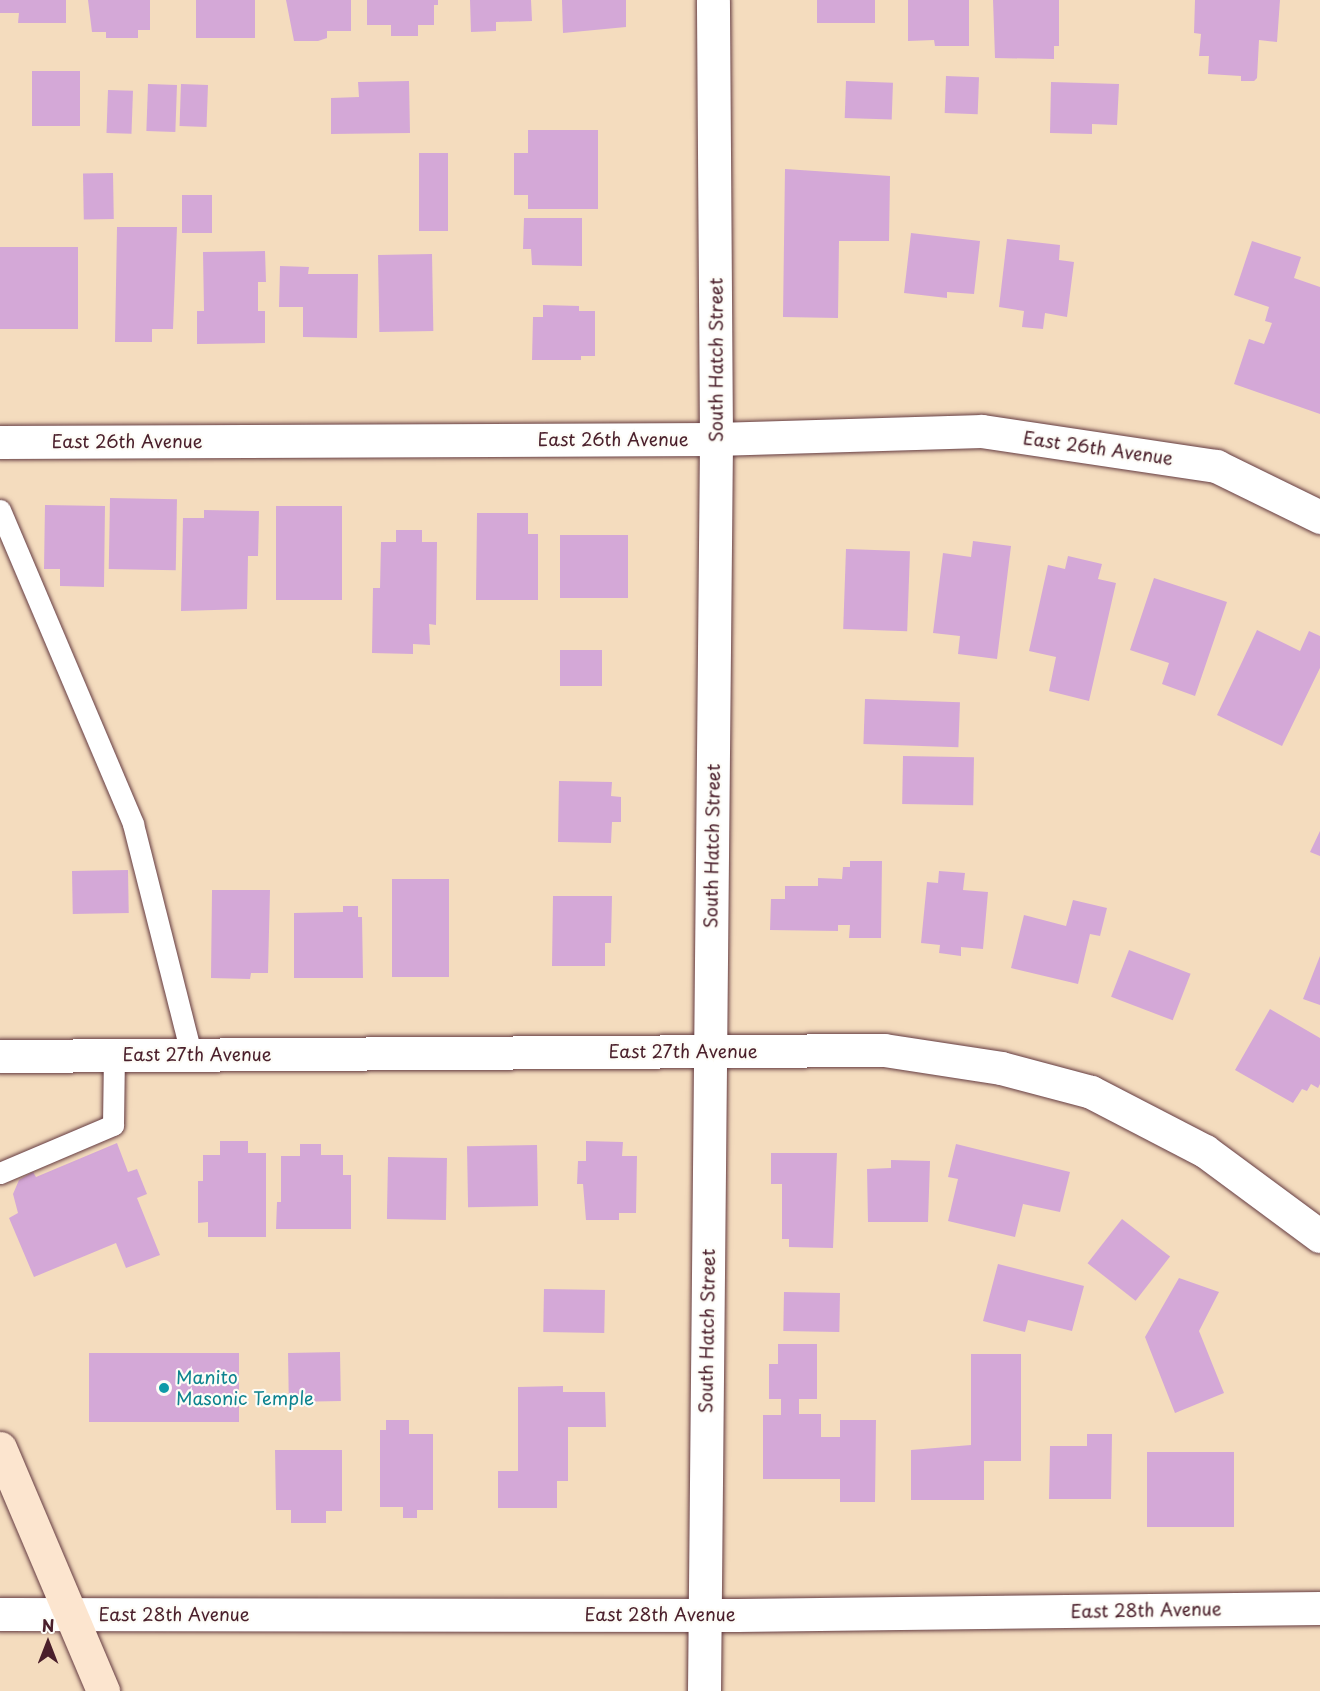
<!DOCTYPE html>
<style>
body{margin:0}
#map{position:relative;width:1320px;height:1691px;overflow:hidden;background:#f4dcbe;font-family:"Playpen Sans",sans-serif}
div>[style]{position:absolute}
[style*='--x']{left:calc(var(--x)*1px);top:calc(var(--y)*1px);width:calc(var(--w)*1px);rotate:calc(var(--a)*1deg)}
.building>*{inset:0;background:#d4a8d7;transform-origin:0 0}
.roads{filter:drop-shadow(0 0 2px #643b41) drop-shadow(0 0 2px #643b41)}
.service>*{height:21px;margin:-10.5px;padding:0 10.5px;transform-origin:10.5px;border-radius:10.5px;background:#fff}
.minor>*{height:33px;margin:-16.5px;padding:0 16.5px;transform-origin:16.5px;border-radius:16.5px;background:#fff}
.secondary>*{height:33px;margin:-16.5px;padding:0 16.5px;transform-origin:16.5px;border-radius:16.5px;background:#fce5cf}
.dots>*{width:16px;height:16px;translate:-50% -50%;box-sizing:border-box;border:3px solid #fdfcf7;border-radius:50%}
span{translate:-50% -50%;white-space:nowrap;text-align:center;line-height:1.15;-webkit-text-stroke:4.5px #fdfcf7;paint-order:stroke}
.street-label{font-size:18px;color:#4a1f2b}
.culture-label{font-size:18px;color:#0d838f}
.left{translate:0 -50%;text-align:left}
.north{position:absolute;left:18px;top:1613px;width:60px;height:60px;-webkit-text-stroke:4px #fdfcf7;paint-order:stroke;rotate:0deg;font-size:16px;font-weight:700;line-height:24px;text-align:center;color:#4a1f2b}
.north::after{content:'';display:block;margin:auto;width:21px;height:27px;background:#4a1f2b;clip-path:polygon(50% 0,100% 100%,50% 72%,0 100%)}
</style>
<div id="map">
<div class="building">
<i style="clip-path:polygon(0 0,66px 0,66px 23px,18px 23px,19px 13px,0 13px)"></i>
<i style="clip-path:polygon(88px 0,150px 0,150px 30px,138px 30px,138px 38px,106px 38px,106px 32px,92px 32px)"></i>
<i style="left:196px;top:0;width:59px;height:38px"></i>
<i style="clip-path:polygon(286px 0,351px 0,351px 31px,327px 31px,327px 38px,318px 41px,294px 41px)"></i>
<i style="clip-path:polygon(367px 0,438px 0,438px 5px,434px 5px,434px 25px,418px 25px,418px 36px,391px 36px,391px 25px,367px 25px)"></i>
<i style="clip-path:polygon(470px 0,531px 0,532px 21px,496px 22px,496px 31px,471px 32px)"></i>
<i style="clip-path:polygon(562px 0,626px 0,626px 27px,563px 33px)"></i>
<i style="left:817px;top:0;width:58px;height:23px"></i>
<i style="clip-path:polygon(908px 0,969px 0,969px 46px,935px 46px,934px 40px,908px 41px)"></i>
<i style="clip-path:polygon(993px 0,1059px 0,1059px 46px,1054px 46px,1054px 59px,995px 58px)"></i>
<i style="clip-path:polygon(1195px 0,1280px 0,1277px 42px,1259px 40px,1257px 78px,1254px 81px,1241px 81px,1241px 76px,1208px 74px,1209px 56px,1199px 56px,1201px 34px,1194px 33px)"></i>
<i style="left:32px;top:71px;width:48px;height:55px"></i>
<i style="left:946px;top:76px;width:33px;height:37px;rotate:2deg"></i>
<i style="clip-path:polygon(409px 81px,410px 133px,331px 134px,331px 98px,359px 97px,358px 82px)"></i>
<i style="left:846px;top:81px;width:47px;height:37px;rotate:2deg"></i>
<i style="clip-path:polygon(1051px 82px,1119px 84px,1117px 125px,1092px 124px,1092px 134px,1050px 133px)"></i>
<i style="left:148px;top:84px;width:29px;height:47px;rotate:2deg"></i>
<i style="left:181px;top:84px;width:27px;height:42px;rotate:2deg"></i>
<i style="left:108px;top:90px;width:25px;height:43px;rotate:2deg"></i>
<i style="clip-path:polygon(528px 130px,598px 130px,598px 209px,528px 209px,528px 195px,514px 195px,514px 153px,528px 153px)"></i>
<i style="left:419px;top:153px;width:29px;height:78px"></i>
<i style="clip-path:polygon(785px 169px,890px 176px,889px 241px,839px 241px,838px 318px,783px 317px)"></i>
<i style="left:113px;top:173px;width:46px;height:30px;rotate:89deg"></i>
<i style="left:182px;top:195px;width:30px;height:38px"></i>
<i style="clip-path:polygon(524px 218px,582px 218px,582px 266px,532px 265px,531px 249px,523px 249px)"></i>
<i style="clip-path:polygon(117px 227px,177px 227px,173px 329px,152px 329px,152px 342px,115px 342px)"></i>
<i style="clip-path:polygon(911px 233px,980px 241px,974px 294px,947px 292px,947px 298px,904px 293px)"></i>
<i style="clip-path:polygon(1007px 239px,1060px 245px,1059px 260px,1074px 262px,1067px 317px,1045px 313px,1043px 329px,1022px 327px,1024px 311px,999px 307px)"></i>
<i style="clip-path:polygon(1252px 241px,1301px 257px,1294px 278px,1320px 287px,1320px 414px,1234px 384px,1249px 339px,1264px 344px,1272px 323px,1265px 321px,1269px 307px,1234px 295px)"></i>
<i style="left:0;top:247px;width:78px;height:82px"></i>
<i style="clip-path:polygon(265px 251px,266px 282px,258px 282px,258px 311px,265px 311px,265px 343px,197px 344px,197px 311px,204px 311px,203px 252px)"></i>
<i style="left:432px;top:254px;width:77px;height:54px;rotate:89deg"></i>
<i style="clip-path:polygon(280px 266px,309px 267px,308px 274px,358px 274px,357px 338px,303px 337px,303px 307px,279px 307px)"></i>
<i style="clip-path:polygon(543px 305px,579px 306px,579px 311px,595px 311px,595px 356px,581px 356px,581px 360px,532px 360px,533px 317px,543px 317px)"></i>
<i style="left:110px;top:498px;width:67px;height:71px;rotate:1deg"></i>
<i style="clip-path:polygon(45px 505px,105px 506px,104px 587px,60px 586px,60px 569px,44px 569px)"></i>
<i style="left:276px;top:506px;width:66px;height:94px"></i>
<i style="clip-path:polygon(204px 510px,259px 511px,258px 556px,248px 556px,247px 609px,181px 611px,183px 518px,204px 518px)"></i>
<i style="clip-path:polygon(477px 513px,528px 513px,528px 534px,538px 534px,538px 600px,476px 600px)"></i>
<i style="clip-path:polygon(396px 530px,422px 530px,422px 542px,437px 542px,436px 625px,429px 624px,430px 645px,413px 644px,413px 654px,372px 653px,373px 588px,380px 588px,381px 542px,396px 542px)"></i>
<i style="left:560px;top:535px;width:68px;height:63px"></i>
<i style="clip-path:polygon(973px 541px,1011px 546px,997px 659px,958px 654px,960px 636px,933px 633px,943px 553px,971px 557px)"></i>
<i style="left:846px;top:549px;width:64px;height:80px;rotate:2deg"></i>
<i style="clip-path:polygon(1068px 556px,1102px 564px,1098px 579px,1116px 583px,1089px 701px,1049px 691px,1056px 657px,1029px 651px,1048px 565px,1065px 569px)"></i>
<i style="clip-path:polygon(1154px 578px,1227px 602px,1195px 696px,1162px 684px,1169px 663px,1130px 650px)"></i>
<i style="clip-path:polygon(1257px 630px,1300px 651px,1309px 631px,1320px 636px,1320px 668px,1282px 746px,1217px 715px)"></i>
<i style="left:560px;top:650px;width:42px;height:36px"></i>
<i style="left:865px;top:699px;width:95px;height:45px;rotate:2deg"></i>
<i style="left:903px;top:756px;width:71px;height:48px;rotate:1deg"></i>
<i style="clip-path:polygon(559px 781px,612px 782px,611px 796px,621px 797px,621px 822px,612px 822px,611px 843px,558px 842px)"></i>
<i style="clip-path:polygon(1320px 831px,1320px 856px,1310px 852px)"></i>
<i style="clip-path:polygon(850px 861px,882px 861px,881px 938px,849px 938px,850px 925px,838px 925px,838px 931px,770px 930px,771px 899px,785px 899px,785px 886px,818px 886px,818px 878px,842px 879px,843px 867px,850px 867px)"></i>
<i style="left:128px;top:870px;width:43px;height:56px;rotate:89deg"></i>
<i style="clip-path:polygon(939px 871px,965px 873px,963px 890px,988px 892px,983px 949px,961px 947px,961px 956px,939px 953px,940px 945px,921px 943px,927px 882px,938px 883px)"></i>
<i style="left:392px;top:879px;width:57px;height:98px"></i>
<i style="clip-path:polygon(212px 890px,270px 890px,268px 973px,251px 973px,250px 979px,211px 978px)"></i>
<i style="clip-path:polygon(553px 896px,612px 896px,611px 943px,605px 943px,605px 966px,552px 966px)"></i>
<i style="clip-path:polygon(1073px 900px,1107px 908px,1100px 936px,1090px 934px,1078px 984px,1011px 968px,1024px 915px,1066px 926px)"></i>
<i style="clip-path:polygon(343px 906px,358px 906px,358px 917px,362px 917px,363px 978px,294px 978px,294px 913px,343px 912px)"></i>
<i style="left:1129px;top:950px;width:66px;height:50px;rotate:21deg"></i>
<i style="clip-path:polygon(1320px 956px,1320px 1005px,1303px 999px)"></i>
<i style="clip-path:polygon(1270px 1009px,1320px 1038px,1320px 1084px,1318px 1088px,1311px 1084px,1307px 1091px,1302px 1089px,1293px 1103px,1235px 1070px)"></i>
<i style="clip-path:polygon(220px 1141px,248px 1141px,248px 1153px,266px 1153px,266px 1237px,208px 1237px,208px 1222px,198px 1223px,198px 1181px,203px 1181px,203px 1155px,220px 1155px)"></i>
<i style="clip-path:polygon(586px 1141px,623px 1142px,622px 1156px,637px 1156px,636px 1213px,619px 1213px,619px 1220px,586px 1220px,583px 1184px,577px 1184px,578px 1161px,586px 1161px)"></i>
<i style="clip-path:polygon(117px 1143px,128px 1172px,137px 1169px,147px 1194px,137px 1198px,160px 1255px,126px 1268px,116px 1243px,34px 1277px,9px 1218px,18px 1213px,13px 1194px,19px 1180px,33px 1172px,36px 1177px)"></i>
<i style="clip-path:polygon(300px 1144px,321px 1144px,321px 1155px,343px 1155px,343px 1175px,351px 1175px,351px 1229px,276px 1229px,277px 1202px,281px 1202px,281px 1156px,300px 1156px)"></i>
<i style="clip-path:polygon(956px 1144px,1070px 1172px,1060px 1212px,1023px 1204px,1015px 1237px,948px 1221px,958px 1179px,948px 1177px)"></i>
<i style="left:537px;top:1145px;width:61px;height:70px;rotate:89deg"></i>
<i style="clip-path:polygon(771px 1153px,837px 1153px,833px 1248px,789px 1247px,789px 1239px,782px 1239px,782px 1184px,771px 1184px)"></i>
<i style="left:388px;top:1157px;width:59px;height:62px;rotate:1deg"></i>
<i style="clip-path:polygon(891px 1160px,930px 1161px,928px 1222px,868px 1222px,867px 1169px,891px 1168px)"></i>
<i style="left:1122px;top:1219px;width:61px;height:56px;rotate:38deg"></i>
<i style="clip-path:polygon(998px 1264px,1084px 1286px,1072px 1331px,1028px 1320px,1025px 1332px,983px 1321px)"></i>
<i style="clip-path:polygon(1179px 1278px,1219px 1292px,1199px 1331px,1224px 1393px,1175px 1413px,1145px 1337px)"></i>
<i style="left:544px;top:1289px;width:61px;height:43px;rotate:1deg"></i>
<i style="left:784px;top:1292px;width:56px;height:39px;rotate:1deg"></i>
<i style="clip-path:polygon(778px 1344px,817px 1344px,817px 1399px,799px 1399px,799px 1414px,821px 1414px,821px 1437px,840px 1437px,840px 1420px,876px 1420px,875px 1502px,840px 1502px,840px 1479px,763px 1479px,763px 1415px,781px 1415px,781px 1399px,769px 1399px,769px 1364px,778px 1364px)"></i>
<i style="left:340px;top:1352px;width:49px;height:52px;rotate:89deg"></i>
<i style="left:89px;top:1353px;width:150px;height:69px"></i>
<i style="clip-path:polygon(971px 1354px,1021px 1354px,1021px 1461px,984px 1461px,984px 1500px,911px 1500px,911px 1450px,971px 1445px)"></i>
<i style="clip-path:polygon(563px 1386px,563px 1392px,605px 1392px,606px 1427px,568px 1427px,568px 1481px,557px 1481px,557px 1508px,498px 1508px,498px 1471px,518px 1471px,518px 1387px)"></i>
<i style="clip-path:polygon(386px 1420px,409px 1420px,409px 1434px,433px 1434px,433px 1510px,417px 1510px,417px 1518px,403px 1518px,403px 1507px,380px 1507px,380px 1430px,386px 1430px)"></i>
<i style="clip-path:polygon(1087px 1434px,1112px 1434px,1111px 1499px,1049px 1499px,1050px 1446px,1087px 1446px)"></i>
<i style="clip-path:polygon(275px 1450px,342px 1450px,342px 1511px,326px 1511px,326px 1523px,291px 1523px,291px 1510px,276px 1510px)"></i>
<i style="left:1147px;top:1452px;width:87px;height:75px"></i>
</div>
<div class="roads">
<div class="service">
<i style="--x:0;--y:510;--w:341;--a:67"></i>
<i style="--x:133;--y:824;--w:237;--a:75.8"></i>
<i style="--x:0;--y:1173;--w:123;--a:-23"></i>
<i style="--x:113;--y:1125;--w:70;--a:-89.2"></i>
</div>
<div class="minor">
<i style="--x:0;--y:442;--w:716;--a:-0.24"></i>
<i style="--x:716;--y:439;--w:266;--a:-1.7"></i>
<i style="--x:982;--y:431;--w:237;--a:8.5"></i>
<i style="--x:1216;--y:466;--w:116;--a:26.1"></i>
<i style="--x:0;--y:1056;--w:884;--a:-0.39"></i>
<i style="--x:884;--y:1050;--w:118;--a:8.7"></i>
<i style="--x:1001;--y:1068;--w:93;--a:14.9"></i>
<i style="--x:1091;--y:1092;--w:128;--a:27.4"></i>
<i style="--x:1205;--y:1151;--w:143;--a:36.5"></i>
<i style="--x:0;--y:1614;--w:737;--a:0.08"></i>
<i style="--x:737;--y:1615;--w:583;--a:-0.69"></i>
<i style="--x:704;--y:1691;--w:1252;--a:-89.45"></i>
<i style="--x:716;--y:439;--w:439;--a:-90.4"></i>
</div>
<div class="secondary">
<i style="--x:0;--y:1448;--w:264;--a:67"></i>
</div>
</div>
<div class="dots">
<i style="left:164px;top:1388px;background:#0f9aa8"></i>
</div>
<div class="street-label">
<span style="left:716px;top:360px;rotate:-90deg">South Hatch Street</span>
<span style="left:613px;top:439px">East 26th Avenue</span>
<span style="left:127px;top:441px">East 26th Avenue</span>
<span style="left:1098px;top:448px;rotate:8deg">East 26th Avenue</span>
<span style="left:712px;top:846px;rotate:-89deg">South Hatch Street</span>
<span style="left:683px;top:1051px">East 27th Avenue</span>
<span style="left:197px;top:1054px">East 27th Avenue</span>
<span style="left:707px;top:1331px;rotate:-89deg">South Hatch Street</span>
<span style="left:1146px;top:1610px;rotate:-1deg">East 28th Avenue</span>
<span style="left:174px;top:1614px">East 28th Avenue</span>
<span style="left:660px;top:1614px">East 28th Avenue</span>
</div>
<div class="culture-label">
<span class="left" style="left:176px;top:1388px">Manito<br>Masonic Temple</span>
</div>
<div class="north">N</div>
</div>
